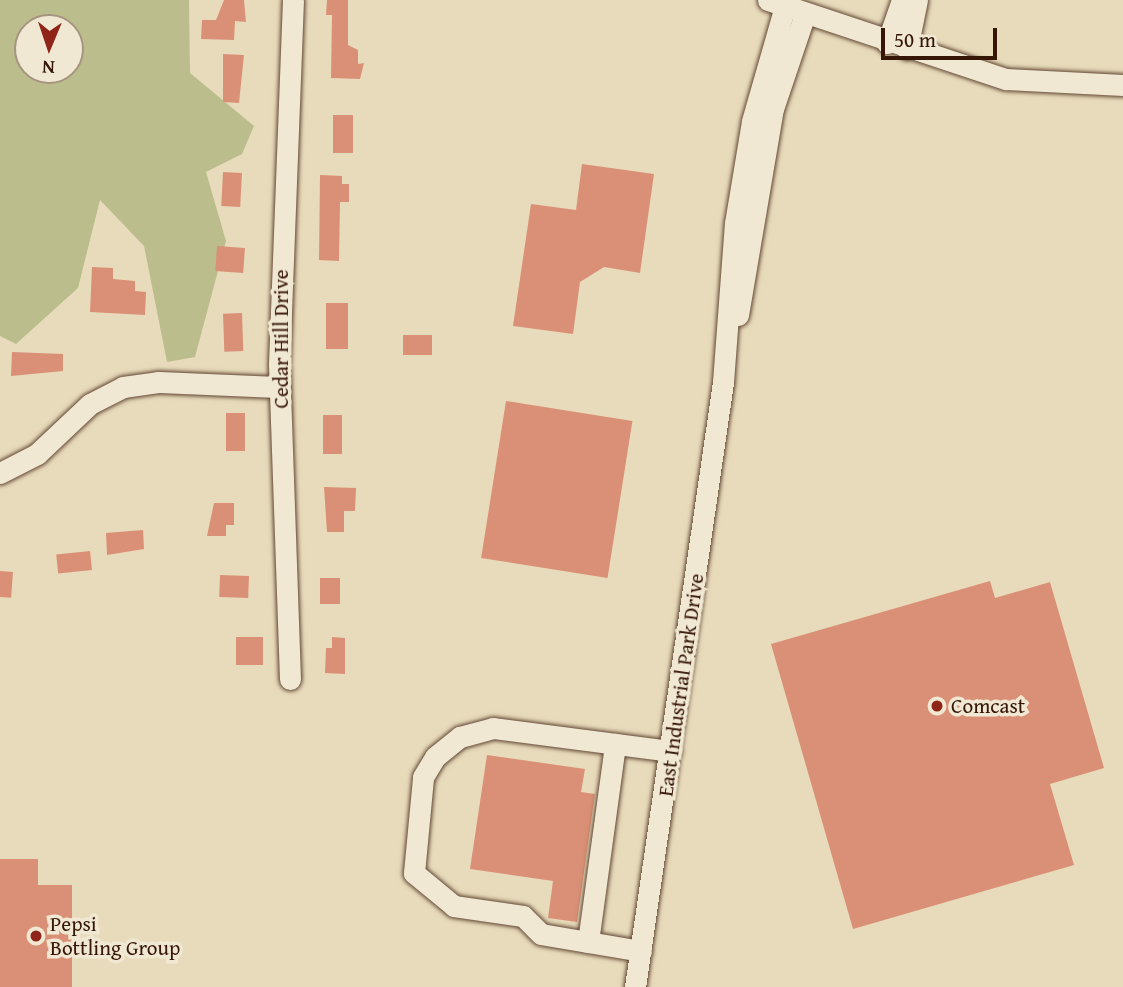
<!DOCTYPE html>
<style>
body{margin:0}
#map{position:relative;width:1123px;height:987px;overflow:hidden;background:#e8dbbb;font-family:"Gentium Book Plus",serif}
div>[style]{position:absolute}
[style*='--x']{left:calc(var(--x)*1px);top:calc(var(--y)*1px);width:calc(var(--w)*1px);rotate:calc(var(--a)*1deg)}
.green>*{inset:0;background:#bbbe8c}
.building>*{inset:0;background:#da9076;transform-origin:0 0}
.roads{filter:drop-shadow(0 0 2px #624734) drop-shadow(0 0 2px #624734)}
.minor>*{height:21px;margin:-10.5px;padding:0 10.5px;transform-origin:10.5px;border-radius:10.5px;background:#f0e8d3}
.dots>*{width:19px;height:19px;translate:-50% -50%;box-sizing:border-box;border:4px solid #f0e8d3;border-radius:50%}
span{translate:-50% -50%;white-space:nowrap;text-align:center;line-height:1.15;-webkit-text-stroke:7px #f0e8d3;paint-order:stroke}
.street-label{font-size:21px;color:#361607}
.poi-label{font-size:21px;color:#361607}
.left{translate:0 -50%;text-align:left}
.north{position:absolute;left:14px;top:14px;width:70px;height:70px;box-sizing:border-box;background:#f0e8d3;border:2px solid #a69481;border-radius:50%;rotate:182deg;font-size:19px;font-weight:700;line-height:28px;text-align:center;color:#361607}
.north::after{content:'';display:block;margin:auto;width:24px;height:32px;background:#8f2418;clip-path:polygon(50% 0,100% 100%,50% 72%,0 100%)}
.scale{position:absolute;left:881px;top:28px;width:116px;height:32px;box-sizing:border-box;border:4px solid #361607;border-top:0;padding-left:9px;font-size:21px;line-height:24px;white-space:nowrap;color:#361607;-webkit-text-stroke:5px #f0e8d3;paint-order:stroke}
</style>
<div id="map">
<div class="green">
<i style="clip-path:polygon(evenodd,0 0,189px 0,190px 73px,254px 126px,242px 154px,206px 172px,226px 241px,195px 357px,167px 362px,144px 246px,100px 200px,78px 288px,16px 344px,0 336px,0 0,28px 28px,70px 28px,70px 70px,28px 70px,28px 28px)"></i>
</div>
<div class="building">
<i style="clip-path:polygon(224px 0,244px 0,246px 22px,235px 21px,234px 40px,201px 39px,202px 20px,216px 20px)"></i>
<i style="clip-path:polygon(327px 0,348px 0,348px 45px,358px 50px,358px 64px,364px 63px,360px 79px,331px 78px,332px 15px,326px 15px)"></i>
<i style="clip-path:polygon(223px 54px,244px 55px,239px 103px,223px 102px)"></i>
<i style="left:333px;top:115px;width:20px;height:38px"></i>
<i style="clip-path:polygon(582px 164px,654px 174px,640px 273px,604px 267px,580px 282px,573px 334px,513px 326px,531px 204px,576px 210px)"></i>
<i style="left:223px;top:172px;width:19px;height:34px;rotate:3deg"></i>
<i style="clip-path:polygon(320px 175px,342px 176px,342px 184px,349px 184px,349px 202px,340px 202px,339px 261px,319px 260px)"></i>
<i style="left:217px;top:246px;width:28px;height:25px;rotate:4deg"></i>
<i style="clip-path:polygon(92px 267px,113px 268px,113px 279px,135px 281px,135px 291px,146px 292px,145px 315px,90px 312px)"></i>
<i style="left:326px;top:303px;width:22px;height:46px"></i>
<i style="left:242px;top:313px;width:38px;height:19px;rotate:88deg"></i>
<i style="left:403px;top:335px;width:29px;height:20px"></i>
<i style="clip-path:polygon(12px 352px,63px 354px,63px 371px,11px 376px)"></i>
<i style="left:506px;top:401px;width:128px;height:159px;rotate:9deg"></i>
<i style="left:226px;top:413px;width:19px;height:38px"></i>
<i style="left:323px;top:415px;width:19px;height:39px"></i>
<i style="clip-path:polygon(324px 487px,356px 488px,355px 511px,344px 511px,344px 532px,327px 532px)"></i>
<i style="clip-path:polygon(214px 503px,234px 503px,234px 525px,226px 525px,226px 536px,207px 536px)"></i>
<i style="clip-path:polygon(143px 530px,144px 549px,107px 555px,106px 533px)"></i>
<i style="left:90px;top:551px;width:19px;height:34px;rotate:84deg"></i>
<i style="left:0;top:571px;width:13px;height:26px;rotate:4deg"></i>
<i style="left:220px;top:575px;width:29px;height:22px;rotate:2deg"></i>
<i style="left:320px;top:578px;width:20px;height:26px"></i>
<i style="clip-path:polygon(990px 581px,995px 598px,1050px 582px,1104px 768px,1050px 784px,1074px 865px,853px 929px,771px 644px)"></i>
<i style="left:236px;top:637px;width:27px;height:28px"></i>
<i style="clip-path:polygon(332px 637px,345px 638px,345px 674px,325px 673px,326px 648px,332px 648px)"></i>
<i style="clip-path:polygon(487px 755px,585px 769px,581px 792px,595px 794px,577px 922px,548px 918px,553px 881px,470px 869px)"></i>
<i style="clip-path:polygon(0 859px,38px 859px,38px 885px,72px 885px,72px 987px,0 987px)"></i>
</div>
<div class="roads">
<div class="minor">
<i style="--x:768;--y:0;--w:251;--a:18.4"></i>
<i style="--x:1006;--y:79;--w:117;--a:2.9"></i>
<i style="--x:887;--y:43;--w:46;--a:-70.8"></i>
<i style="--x:907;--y:49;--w:50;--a:-78.5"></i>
<i style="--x:738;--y:315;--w:209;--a:-80.4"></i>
<i style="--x:773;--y:109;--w:100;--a:-71.4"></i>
<i style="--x:0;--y:473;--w:42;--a:-27.2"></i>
<i style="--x:37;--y:454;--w:73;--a:-43.3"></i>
<i style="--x:90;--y:404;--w:37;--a:-27"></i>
<i style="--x:123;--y:387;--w:35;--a:-8"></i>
<i style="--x:158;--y:382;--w:121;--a:2.4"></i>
<i style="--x:290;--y:679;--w:315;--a:-92"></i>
<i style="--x:279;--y:364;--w:364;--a:-87.8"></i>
<i style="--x:588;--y:942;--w:200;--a:-82.2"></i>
<i style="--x:641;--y:951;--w:101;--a:-170.4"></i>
<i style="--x:541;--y:934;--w:25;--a:-135"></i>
<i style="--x:523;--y:916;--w:70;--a:-171.8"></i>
<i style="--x:454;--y:906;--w:52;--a:-140.5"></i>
<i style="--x:414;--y:873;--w:96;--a:-84.6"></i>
<i style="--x:423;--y:777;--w:23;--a:-59"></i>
<i style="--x:435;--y:757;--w:32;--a:-39"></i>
<i style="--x:460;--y:737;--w:34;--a:-15"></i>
<i style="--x:493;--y:728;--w:179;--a:7.4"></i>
<i style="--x:635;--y:987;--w:611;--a:-81.72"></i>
<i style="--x:723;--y:382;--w:159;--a:-85.7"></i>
<i style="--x:735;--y:223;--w:103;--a:-80.5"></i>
<i style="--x:752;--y:121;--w:120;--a:-74"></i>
</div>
</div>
<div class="dots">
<i style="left:937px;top:706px;background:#8f2418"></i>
<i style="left:36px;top:936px;background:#8f2418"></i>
</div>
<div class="street-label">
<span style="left:281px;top:339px;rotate:-90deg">Cedar Hill Drive</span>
<span style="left:681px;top:685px;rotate:-82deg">East Industrial Park Drive</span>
</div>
<div class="poi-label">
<span class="left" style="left:951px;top:706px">Comcast</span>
<span class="left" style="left:50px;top:936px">Pepsi<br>Bottling Group</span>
</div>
<div class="north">N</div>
<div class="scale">50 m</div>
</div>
